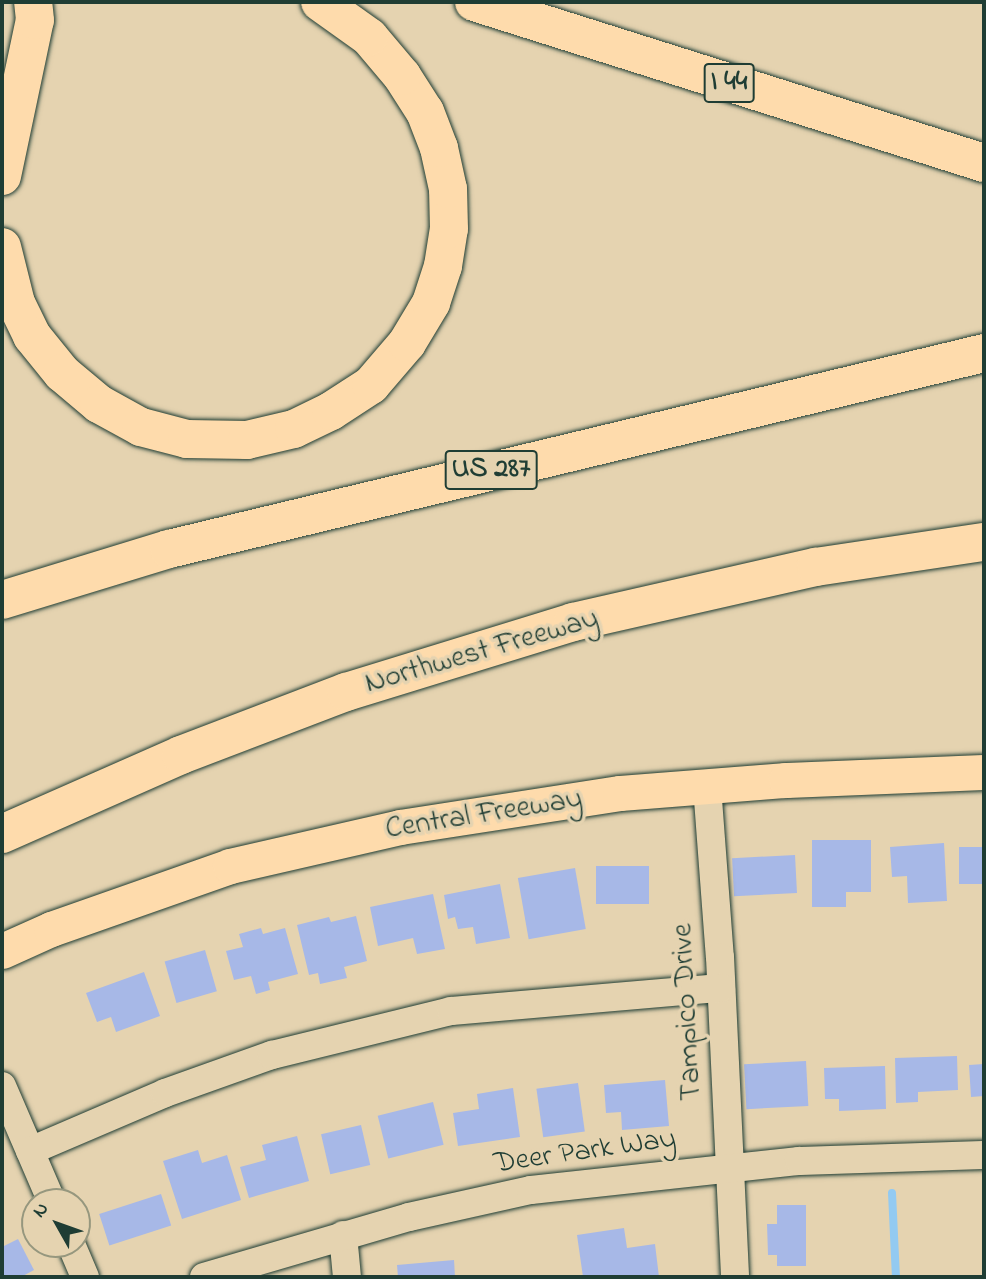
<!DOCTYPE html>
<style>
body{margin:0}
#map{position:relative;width:986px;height:1279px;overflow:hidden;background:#e5d3b0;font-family:"Indie Flower",sans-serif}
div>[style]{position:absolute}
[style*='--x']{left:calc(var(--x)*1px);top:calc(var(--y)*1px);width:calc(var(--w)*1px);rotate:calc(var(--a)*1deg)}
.stream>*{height:8px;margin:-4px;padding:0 4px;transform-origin:4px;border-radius:4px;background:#93caf1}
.building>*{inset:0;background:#a7b8e7;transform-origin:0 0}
.roads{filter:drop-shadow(0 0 2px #1f3d34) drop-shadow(0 0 2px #1f3d34)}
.minor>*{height:28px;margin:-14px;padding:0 14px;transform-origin:14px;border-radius:14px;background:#e5d3b0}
.major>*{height:35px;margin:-17.5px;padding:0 17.5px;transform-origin:17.5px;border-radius:17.5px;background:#fedbac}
.highway>*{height:38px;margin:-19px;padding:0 19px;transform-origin:19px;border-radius:19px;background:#fedbac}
span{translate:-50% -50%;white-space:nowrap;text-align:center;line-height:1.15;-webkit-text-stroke:7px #e5d3b0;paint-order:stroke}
.shield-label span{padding:2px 5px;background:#e5d3b0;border:2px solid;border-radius:5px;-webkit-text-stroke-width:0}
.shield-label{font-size:28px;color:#1f3d34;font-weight:700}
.street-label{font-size:30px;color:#1f3d34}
.frame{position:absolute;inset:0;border:4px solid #1f3d34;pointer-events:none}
.north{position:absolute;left:21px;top:1188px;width:70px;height:70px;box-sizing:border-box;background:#e5d3b0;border:2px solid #96977e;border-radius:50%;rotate:310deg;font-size:19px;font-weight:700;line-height:28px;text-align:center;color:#1f3d34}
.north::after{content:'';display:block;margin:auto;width:24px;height:32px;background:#1f3d34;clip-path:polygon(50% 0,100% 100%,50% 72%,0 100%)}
</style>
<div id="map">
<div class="stream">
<i style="--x:892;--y:1193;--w:84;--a:87.3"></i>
</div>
<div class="building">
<i style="clip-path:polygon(812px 840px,871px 840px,871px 892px,846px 892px,846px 907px,812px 907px)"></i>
<i style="clip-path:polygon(944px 843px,947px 901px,908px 903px,907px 876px,892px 877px,890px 847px)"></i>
<i style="left:984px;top:847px;width:37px;height:25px;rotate:90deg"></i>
<i style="left:795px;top:855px;width:38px;height:63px;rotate:87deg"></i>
<i style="left:649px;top:866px;width:38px;height:53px;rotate:90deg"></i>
<i style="left:575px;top:868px;width:62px;height:58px;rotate:80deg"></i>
<i style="clip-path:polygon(500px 884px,510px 938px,476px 944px,473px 927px,458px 929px,455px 917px,448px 919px,444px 895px)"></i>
<i style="clip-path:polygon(433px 894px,445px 949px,417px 954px,413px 938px,378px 946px,370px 907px)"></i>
<i style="clip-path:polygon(356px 916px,367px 961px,344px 967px,347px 978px,320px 984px,318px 973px,309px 975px,297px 925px,329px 917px,331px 922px)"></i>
<i style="clip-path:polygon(261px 928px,263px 934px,285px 928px,298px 974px,268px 982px,270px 990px,256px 994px,251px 976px,234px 980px,226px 951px,243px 947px,239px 934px)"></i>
<i style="left:205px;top:950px;width:43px;height:42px;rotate:74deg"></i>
<i style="clip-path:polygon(144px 972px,160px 1016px,116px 1032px,111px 1017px,97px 1022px,86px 993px)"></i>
<i style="clip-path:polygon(957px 1056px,958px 1090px,918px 1092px,918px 1102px,896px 1103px,895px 1058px)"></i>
<i style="left:806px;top:1061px;width:45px;height:62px;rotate:87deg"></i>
<i style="clip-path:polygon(984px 1064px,984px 1096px,971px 1097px,969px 1065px)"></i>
<i style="clip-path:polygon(885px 1066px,886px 1109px,839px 1111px,839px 1099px,825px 1099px,824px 1068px)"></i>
<i style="clip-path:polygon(665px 1080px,669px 1126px,622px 1130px,621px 1112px,606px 1113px,604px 1085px)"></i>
<i style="left:578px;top:1083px;width:49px;height:42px;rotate:82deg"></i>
<i style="clip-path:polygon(513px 1088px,520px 1137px,458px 1146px,453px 1113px,479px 1109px,477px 1094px)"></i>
<i style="left:433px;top:1102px;width:44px;height:57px;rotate:76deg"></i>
<i style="left:361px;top:1125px;width:41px;height:41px;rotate:77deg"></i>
<i style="clip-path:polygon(297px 1136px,309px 1181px,249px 1198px,240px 1167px,266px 1160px,262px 1145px)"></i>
<i style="clip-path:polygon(198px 1150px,202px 1163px,227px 1155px,241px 1200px,182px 1219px,163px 1161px)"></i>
<i style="left:161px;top:1194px;width:33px;height:65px;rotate:72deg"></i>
<i style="clip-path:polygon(777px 1205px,806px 1205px,806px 1266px,777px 1266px,777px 1255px,768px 1255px,767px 1224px,777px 1224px)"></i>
<i style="clip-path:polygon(624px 1228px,627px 1248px,655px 1244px,659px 1277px,583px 1277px,577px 1235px)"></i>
<i style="clip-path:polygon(18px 1239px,34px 1270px,21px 1277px,2px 1277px,2px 1247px)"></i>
<i style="clip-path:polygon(454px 1260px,455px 1277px,398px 1277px,397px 1265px)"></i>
</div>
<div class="roads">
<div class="minor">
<i style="--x:707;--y:786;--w:171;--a:85.7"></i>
<i style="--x:720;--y:957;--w:320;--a:87.3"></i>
<i style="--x:2;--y:1086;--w:126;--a:66.7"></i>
<i style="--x:30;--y:1151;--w:147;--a:-23.2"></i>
<i style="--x:165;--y:1093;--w:114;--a:-19.6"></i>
<i style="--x:272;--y:1055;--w:184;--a:-13.8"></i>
<i style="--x:451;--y:1011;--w:271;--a:-4.9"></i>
<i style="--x:343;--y:1235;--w:42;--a:84.6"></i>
<i style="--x:71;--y:1244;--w:36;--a:67"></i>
<i style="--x:204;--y:1277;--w:214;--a:-16.3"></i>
<i style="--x:409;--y:1217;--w:125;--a:-12.5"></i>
<i style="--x:531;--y:1190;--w:270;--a:-6.2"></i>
<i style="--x:799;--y:1161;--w:185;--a:-1.9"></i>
</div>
<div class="major">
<i style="--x:2;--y:951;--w:54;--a:-24.2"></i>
<i style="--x:51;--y:929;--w:190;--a:-19.4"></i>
<i style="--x:230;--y:866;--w:174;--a:-12.9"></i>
<i style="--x:400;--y:827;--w:223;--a:-8.8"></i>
<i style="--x:620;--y:793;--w:167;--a:-4.5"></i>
<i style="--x:786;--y:780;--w:198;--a:-2.3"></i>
</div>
<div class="highway">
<i style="--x:474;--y:2;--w:535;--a:17.52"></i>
<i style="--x:2;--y:176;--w:159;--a:-78.1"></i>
<i style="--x:35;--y:20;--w:18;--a:-96"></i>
<i style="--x:2;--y:247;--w:58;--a:76"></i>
<i style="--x:16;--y:303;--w:37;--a:64"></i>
<i style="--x:32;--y:336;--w:48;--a:51"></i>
<i style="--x:62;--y:373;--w:48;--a:40"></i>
<i style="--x:99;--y:404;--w:48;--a:28.7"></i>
<i style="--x:141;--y:427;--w:48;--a:14.6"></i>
<i style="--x:187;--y:439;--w:60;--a:1"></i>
<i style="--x:247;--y:440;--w:48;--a:-13.2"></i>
<i style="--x:294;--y:429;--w:41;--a:-25.9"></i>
<i style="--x:331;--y:411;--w:48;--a:-33"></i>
<i style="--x:371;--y:385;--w:55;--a:-49.4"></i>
<i style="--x:407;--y:343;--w:47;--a:-59"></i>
<i style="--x:431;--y:303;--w:39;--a:-72"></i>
<i style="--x:443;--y:266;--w:37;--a:-81"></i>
<i style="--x:449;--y:229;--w:40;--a:-91.4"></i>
<i style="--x:448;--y:189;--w:42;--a:-102.4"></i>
<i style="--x:439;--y:148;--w:39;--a:-111"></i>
<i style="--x:425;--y:112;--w:43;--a:-122.6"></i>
<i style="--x:402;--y:76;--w:51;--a:-130.2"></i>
<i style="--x:369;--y:37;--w:60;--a:-144.5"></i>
<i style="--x:2;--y:600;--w:175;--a:-17"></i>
<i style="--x:169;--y:549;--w:838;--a:-13.52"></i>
<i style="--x:2;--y:834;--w:196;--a:-23.8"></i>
<i style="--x:181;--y:755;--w:177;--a:-20.9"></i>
<i style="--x:346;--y:692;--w:238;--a:-17.1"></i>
<i style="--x:573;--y:622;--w:249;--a:-12.8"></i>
<i style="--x:816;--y:567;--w:170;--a:-8.5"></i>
</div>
</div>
<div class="shield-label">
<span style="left:729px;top:83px">I 44</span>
<span style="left:491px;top:470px">US 287</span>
</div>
<div class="street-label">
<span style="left:482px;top:652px;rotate:-16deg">Northwest Freeway</span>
<span style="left:484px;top:815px;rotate:-9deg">Central Freeway</span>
<span style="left:688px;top:1012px;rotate:-93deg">Tampico Drive</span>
<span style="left:585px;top:1152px;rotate:-8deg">Deer Park Way</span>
</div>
<div class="frame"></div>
<div class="north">N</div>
</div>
